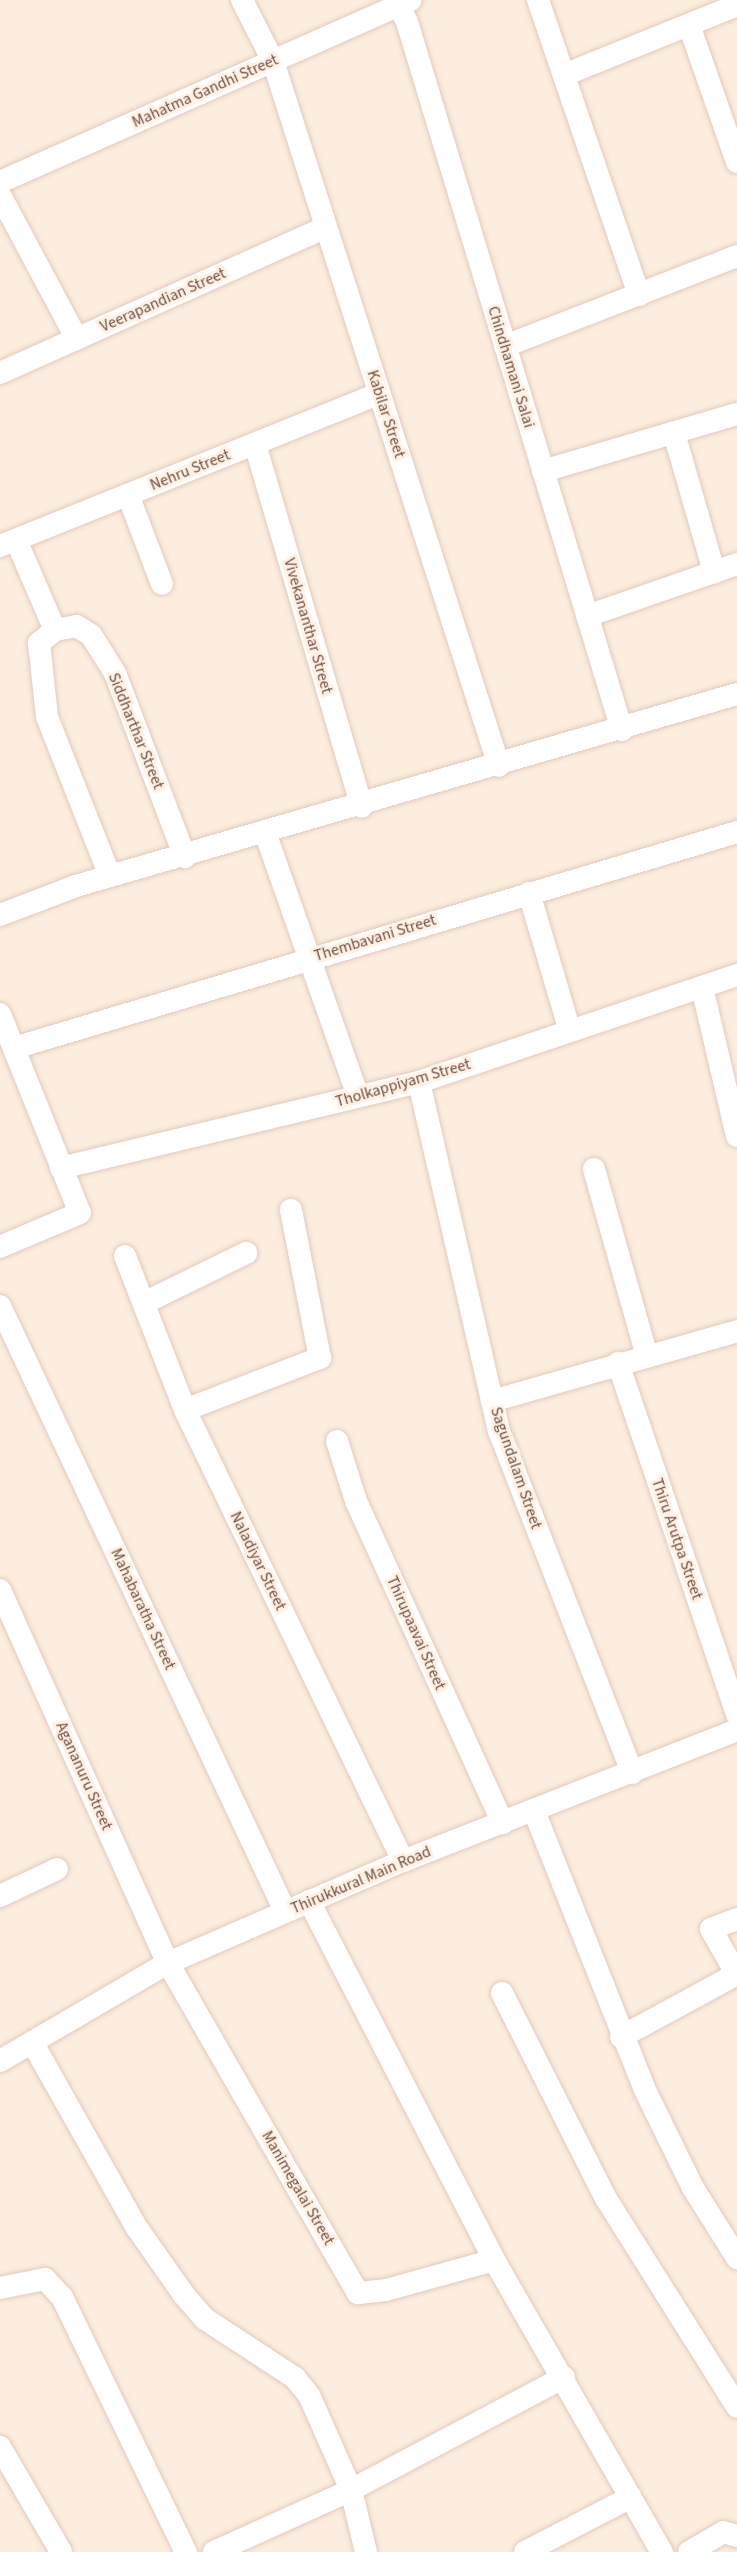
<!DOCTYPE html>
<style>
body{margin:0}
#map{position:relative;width:737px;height:2552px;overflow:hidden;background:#fcedde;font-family:"Source Sans 3",sans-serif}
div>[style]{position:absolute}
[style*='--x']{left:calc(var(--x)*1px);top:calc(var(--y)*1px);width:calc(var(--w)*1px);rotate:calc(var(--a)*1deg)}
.roads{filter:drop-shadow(0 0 2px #e2cabd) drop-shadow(0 0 2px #e2cabd)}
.minor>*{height:22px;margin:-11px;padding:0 11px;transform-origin:11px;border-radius:11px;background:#fff}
span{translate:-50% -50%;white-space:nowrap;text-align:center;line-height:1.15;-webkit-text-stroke:6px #fff1e4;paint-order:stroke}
.street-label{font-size:16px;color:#715046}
</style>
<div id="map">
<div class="roads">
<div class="minor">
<i style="--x:242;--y:0;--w:68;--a:63.1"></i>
<i style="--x:273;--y:61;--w:740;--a:72.23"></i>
<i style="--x:395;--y:0;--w:25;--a:61"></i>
<i style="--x:407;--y:22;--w:740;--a:73.11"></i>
<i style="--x:538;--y:0;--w:312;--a:71.1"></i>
<i style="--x:689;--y:25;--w:145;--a:70.7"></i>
<i style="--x:564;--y:75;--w:187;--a:-22"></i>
<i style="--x:0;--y:182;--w:449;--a:-23.9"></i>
<i style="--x:0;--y:195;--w:163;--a:61.9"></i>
<i style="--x:505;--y:346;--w:249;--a:-21.2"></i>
<i style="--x:0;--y:373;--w:357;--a:-24.1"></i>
<i style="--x:674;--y:433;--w:145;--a:73.9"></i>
<i style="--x:255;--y:444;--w:378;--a:73.6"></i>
<i style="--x:543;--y:471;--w:202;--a:-16.4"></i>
<i style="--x:128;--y:495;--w:95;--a:69.1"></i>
<i style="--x:16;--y:540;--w:98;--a:66.6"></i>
<i style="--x:55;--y:630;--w:22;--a:-10"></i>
<i style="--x:77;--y:626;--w:17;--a:33"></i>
<i style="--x:91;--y:635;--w:45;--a:57.7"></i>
<i style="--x:115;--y:673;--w:197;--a:69.2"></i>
<i style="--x:0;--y:546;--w:408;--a:-21.9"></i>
<i style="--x:587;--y:616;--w:159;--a:-19.1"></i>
<i style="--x:55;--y:630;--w:21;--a:141"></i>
<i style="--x:39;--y:643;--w:74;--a:83.8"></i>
<i style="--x:47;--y:717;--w:171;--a:68.4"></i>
<i style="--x:266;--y:835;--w:277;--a:70.6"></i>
<i style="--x:529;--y:893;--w:144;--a:73.5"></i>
<i style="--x:0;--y:915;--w:81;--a:-20.9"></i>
<i style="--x:76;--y:886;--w:688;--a:-16.2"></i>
<i style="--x:702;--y:987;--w:153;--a:76.8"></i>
<i style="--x:0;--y:1014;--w:214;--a:68.1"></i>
<i style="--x:80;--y:1213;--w:87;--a:157"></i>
<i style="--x:14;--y:1048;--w:755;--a:-16.63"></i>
<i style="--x:419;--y:1082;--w:358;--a:77.1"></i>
<i style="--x:499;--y:1431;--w:367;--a:68.7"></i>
<i style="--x:61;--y:1168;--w:368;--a:-13.5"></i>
<i style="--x:419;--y:1082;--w:336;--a:-18.6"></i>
<i style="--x:594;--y:1169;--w:194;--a:74.2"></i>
<i style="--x:125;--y:1256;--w:165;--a:68.7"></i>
<i style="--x:185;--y:1410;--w:501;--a:64.2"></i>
<i style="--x:144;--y:1303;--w:114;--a:-26.1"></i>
<i style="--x:0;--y:1306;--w:669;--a:64.78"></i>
<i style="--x:618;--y:1363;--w:371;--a:71.3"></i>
<i style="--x:492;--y:1401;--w:255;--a:-15.9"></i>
<i style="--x:185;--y:1410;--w:145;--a:-21.1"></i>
<i style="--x:320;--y:1358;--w:151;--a:-101.1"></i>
<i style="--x:337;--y:1441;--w:63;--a:72.4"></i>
<i style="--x:356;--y:1501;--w:354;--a:65.5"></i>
<i style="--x:0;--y:1590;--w:409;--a:65.8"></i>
<i style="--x:168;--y:1963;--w:381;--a:60.1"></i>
<i style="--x:358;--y:2293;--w:28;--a:-6"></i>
<i style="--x:386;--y:2290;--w:112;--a:-15.5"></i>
<i style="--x:534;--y:1811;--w:298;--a:68.3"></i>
<i style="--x:644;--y:2088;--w:111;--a:63.9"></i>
<i style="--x:693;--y:2188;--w:83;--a:57.8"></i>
<i style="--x:0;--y:1896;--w:63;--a:-25.3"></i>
<i style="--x:309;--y:1901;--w:404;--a:62.7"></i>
<i style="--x:494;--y:2260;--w:337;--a:60.1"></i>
<i style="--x:737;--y:1919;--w:28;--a:159"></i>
<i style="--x:711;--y:1929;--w:53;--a:60.5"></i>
<i style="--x:502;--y:1993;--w:229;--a:63.2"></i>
<i style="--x:605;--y:2197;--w:248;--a:57.8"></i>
<i style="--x:621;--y:2037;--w:132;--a:-28.5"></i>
<i style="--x:32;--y:2042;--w:214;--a:60.6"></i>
<i style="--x:137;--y:2228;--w:82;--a:55"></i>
<i style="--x:184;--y:2295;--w:32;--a:49"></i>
<i style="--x:205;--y:2319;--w:108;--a:33.2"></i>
<i style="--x:295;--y:2378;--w:22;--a:51"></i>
<i style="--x:309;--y:2395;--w:104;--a:66.1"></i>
<i style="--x:351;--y:2490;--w:64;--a:76.4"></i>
<i style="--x:0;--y:2061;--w:194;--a:-30.3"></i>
<i style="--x:168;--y:1963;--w:256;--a:-23.5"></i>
<i style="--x:403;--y:1861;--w:359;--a:-21.4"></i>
<i style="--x:0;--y:2288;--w:46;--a:-11.3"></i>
<i style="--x:45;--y:2279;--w:25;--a:47"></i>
<i style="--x:62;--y:2297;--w:284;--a:64.1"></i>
<i style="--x:0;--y:2447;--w:121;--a:59.8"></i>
<i style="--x:214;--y:2552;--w:150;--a:-24.3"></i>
<i style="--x:351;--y:2490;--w:241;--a:-27.9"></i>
<i style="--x:525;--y:2552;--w:119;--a:-27.4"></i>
<i style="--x:689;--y:2552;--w:39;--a:-30"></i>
<i style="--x:723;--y:2532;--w:15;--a:16"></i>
</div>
</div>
<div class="street-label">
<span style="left:205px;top:91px;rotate:-24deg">Mahatma Gandhi Street</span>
<span style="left:163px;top:300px;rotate:-24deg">Veerapandian Street</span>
<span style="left:511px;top:367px;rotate:73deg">Chindhamani Salai</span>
<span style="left:386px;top:414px;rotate:72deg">Kabilar Street</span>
<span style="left:190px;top:470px;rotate:-22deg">Nehru Street</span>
<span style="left:308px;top:626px;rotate:74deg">Vivekananthar Street</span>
<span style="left:136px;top:731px;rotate:68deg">Siddharthar Street</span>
<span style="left:375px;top:938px;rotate:-17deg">Thembavani Street</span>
<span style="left:403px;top:1083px;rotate:-16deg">Tholkappiyam Street</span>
<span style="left:516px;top:1468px;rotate:71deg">Sagundalam Street</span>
<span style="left:677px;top:1539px;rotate:71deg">Thiru Arutpa Street</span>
<span style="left:258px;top:1561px;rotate:64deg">Naladiyar Street</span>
<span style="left:143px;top:1609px;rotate:65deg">Mahabaratha Street</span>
<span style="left:416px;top:1633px;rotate:66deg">Thirupaavai Street</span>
<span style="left:84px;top:1776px;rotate:66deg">Agananuru Street</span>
<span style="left:361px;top:1880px;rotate:-23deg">Thirukkural Main Road</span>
<span style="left:298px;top:2188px;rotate:60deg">Manimegalai Street</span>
</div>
</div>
